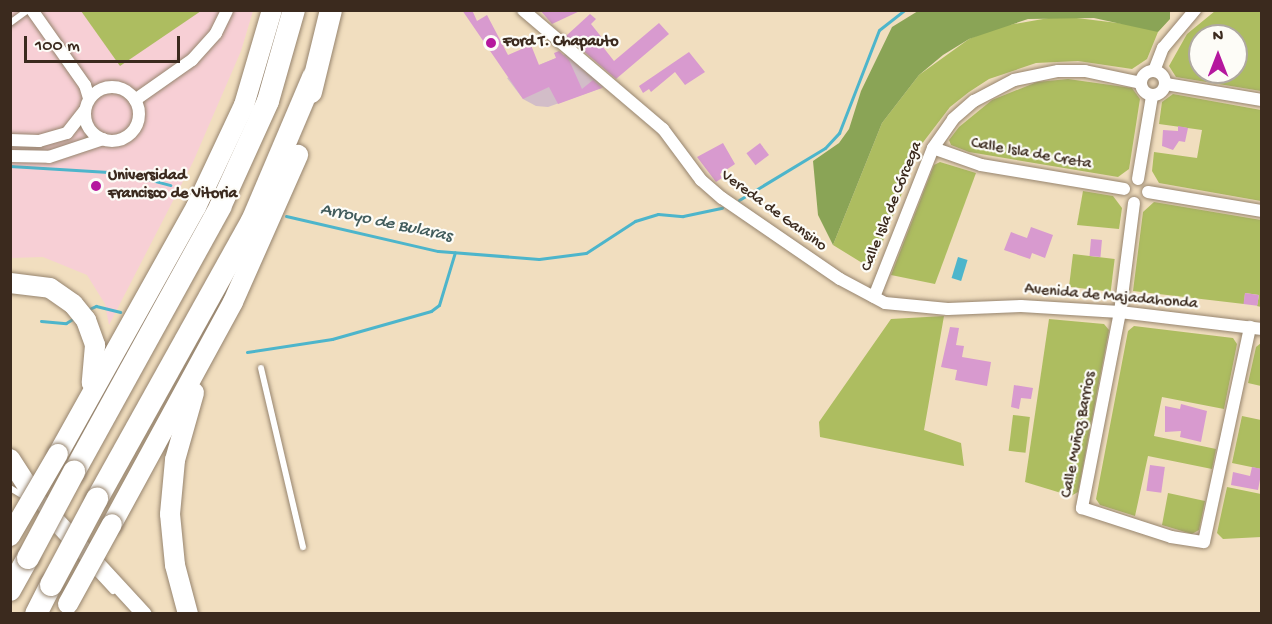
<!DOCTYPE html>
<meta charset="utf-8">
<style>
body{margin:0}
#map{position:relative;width:1272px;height:624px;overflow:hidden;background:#f1debf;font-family:"Gochi Hand",sans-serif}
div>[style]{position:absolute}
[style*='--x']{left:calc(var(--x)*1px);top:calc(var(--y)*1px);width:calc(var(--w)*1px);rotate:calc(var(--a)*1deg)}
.built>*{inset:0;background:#f7cfd5}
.industrial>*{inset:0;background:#d2bdc8}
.green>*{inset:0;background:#adbd60;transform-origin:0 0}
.forest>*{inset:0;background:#8aa456}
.water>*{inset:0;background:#4db5cb;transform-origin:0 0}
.stream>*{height:3px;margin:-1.5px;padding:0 1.5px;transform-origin:1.5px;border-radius:1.5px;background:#4db5cb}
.building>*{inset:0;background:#d89acf;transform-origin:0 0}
.roads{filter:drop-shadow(0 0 2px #96846e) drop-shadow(0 0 2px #96846e)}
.service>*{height:6px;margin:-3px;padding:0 3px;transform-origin:3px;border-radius:3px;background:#fff}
.minor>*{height:12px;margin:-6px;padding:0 6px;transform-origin:6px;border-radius:6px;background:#fff}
.minor>.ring{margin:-6px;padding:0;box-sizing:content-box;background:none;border:12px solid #fff;border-radius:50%}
.tertiary>*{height:15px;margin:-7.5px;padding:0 7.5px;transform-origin:7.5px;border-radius:7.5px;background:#fff}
.trunk>*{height:20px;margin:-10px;padding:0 10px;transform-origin:10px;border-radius:10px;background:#fff}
.motorway>*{height:22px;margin:-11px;padding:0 11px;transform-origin:11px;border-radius:11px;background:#fff}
.bridges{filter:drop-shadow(0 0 2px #96846e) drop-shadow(0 0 2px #96846e)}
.trunk-bridge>*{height:20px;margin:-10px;padding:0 10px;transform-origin:10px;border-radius:10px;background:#fff}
.motorway-bridge>*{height:22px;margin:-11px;padding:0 11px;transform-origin:11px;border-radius:11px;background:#fff}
.dots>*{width:16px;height:16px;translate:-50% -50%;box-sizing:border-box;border:3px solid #fdfcf7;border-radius:50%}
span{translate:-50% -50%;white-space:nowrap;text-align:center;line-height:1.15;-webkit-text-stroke:4.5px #fdfcf7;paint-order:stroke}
.poi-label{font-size:16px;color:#3b2a1e;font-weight:700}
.left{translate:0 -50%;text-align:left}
.street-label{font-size:16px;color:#3b2a1e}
.water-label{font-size:18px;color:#415b5b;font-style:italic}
.frame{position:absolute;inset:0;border:12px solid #3b2a1e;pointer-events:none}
.north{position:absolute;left:1188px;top:24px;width:60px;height:60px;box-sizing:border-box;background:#fdfcf7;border:2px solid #afa8a0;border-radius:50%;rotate:0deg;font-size:16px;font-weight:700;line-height:24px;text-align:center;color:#3b2a1e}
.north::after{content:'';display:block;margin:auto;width:21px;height:27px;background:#b5179e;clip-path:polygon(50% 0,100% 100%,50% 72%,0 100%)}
.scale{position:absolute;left:24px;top:36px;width:156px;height:27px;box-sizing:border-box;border:3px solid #3b2a1e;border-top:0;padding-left:8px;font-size:18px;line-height:21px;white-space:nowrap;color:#3b2a1e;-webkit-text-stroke:4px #fdfcf7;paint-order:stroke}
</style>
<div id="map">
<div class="built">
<i style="clip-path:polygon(11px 11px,253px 11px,241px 51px,193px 162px,109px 325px,105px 304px,87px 275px,43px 257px,11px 258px)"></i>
</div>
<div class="industrial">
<i style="clip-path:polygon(566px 54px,604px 87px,548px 107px,536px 106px,523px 99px,507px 78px)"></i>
</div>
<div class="green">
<i style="clip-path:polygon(81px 11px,201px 11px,120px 66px)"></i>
<i style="clip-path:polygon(evenodd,1215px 11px,1261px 11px,1261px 91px,1176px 77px,1169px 66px,1187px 34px,1215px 11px,1200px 36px,1236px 36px,1236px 72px,1200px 72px,1200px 36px)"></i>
<i style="clip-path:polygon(1060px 16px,1151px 27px,1158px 32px,1147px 59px,1132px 69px,1078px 61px,1036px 63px,989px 79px,969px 92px,950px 107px,921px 145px,872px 269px,833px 245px,882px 123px,919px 75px,969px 39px,997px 27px)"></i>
<i style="clip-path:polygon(1068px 79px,1132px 88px,1140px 99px,1129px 169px,1118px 177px,969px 152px,951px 145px,949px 140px,959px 127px,992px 100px,1037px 82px)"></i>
<i style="clip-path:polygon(1173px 94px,1261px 110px,1261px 201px,1159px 183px,1152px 171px,1154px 152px,1197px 158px,1202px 130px,1159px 124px,1162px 102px)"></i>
<i style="clip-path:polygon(940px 162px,976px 173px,935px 284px,891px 275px,934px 165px)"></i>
<i style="clip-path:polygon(1083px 191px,1113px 196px,1122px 208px,1119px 229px,1077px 225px)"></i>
<i style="clip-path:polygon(1154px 202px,1261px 220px,1261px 307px,1257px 306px,1259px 295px,1245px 293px,1244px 304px,1133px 291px,1143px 212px)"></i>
<i style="left:1073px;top:254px;width:42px;height:33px;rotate:7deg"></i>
<i style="clip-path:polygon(944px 316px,924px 430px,961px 443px,964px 466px,820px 437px,819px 422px,891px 319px)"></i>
<i style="clip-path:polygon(1049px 319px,1104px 324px,1109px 330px,1078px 492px,1071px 496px,1025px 482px)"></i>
<i style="clip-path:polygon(1134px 326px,1233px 338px,1237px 344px,1224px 409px,1162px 397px,1154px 436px,1216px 449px,1212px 469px,1148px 456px,1135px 516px,1100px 505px,1096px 499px,1128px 331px)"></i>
<i style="clip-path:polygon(1261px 343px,1261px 386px,1248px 383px,1256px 347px)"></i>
<i style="left:1013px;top:415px;width:17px;height:36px;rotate:7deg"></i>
<i style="clip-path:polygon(1242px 416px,1261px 420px,1261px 469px,1232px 463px)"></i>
<i style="clip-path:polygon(1227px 487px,1261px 494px,1261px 537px,1223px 539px,1217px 533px)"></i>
<i style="clip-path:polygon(1168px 493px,1205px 501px,1199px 530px,1192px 534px,1162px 525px)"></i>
</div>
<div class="forest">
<i style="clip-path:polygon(918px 11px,1170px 10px,1170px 19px,1158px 32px,1094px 18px,1028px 19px,969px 39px,943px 55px,919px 75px,882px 123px,833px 245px,818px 215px,813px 161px,839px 143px,849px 129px,861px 91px,892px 27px)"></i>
</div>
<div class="water">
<i style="left:958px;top:257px;width:10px;height:22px;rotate:17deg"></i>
</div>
<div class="stream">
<i style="--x:10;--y:166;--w:115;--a:3.5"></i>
<i style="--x:125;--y:173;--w:47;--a:14.9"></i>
<i style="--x:739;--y:200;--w:100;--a:-31.2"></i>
<i style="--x:825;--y:148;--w:21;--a:-47"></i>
<i style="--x:839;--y:133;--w:110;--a:-68.8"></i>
<i style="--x:879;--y:30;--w:33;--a:-38"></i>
<i style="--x:286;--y:216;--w:156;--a:13"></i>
<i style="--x:438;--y:251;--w:101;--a:4.5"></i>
<i style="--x:539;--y:259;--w:47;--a:-7.3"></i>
<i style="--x:586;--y:253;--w:59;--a:-33.1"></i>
<i style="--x:635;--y:221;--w:24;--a:-17"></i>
<i style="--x:658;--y:214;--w:25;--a:5"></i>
<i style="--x:683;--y:216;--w:40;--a:-12"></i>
<i style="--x:87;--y:310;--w:10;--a:-24"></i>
<i style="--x:96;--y:306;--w:25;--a:14"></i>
<i style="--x:41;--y:321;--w:25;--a:5"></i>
<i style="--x:66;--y:323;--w:12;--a:-31"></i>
<i style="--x:247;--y:352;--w:86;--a:-8.7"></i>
<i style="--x:332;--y:339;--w:103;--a:-15.8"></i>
<i style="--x:431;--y:311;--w:10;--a:-37"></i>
<i style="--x:439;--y:305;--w:55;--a:-73.2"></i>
</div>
<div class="building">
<i style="clip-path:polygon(462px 10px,472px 10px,477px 21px,487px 15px,508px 55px,531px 45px,539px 65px,556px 58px,554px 53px,559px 51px,569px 60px,582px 89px,593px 80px,602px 88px,558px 104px,549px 87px,523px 99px)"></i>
<i style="clip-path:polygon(540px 10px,582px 10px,552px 24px)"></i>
<i style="clip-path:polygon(590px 14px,596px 19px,591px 24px,607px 44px,603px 47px,614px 61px,659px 23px,669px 34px,616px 79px,566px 36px)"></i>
<i style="clip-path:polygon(689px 52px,705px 72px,685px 85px,675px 72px,651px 92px,649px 89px,643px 93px,639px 86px)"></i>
<i style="clip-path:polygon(1178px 126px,1188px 128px,1185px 142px,1179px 141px,1173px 150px,1162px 146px,1163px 130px,1178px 131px)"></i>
<i style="clip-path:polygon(723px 143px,735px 164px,720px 174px,722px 178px,716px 182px,697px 157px)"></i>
<i style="left:760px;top:143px;width:15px;height:17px;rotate:53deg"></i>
<i style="clip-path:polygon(1031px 227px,1053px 235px,1045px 258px,1032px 253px,1030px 259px,1004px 250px,1011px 232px,1027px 238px)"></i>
<i style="left:1091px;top:239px;width:11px;height:17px;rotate:5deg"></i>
<i style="left:1245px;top:293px;width:14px;height:11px;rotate:8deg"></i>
<i style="clip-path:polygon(950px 327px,959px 328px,956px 345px,964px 346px,962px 357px,991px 362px,987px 386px,955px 380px,957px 370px,941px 367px)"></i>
<i style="clip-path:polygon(1014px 385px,1033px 388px,1031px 399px,1021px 398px,1019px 409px,1011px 407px)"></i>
<i style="clip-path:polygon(1181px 404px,1207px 411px,1201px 442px,1180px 437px,1181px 431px,1165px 432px,1165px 406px,1180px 409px)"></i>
<i style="left:1150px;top:465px;width:15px;height:26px;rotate:8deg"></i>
<i style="clip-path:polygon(1252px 467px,1262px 469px,1258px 490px,1231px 485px,1233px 472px,1250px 476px)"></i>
</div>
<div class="roads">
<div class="service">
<i style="--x:10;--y:23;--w:22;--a:-36"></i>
<i style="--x:261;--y:368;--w:184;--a:76.8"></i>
<i style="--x:10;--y:488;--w:17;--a:31"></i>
<i style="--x:50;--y:524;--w:26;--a:47"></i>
<i style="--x:75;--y:550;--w:56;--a:47.2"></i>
</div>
<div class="minor">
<i style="--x:32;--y:10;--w:92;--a:54.8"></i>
<i style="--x:85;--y:85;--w:14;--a:73"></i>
<i style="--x:523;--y:10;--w:184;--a:40.4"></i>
<i style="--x:663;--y:129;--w:64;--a:53.3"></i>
<i style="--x:701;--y:180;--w:28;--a:41"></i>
<i style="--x:722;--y:198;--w:143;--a:34.5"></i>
<i style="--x:840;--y:279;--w:51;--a:28.1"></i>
<i style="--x:885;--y:303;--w:63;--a:5.4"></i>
<i style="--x:948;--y:309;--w:73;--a:-2.4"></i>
<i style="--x:1021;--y:306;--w:99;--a:3.5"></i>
<i style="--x:1120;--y:312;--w:143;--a:6.8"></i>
<i class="ring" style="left:1141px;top:71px;width:12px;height:12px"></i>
<i style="--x:1154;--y:71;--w:25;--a:-69"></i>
<i style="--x:1163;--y:48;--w:50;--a:-49.9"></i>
<i style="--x:1166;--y:84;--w:97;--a:9.5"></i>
<i class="ring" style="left:85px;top:87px;width:42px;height:42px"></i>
<i style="--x:135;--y:100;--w:70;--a:-35.1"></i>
<i style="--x:192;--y:60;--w:36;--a:-48"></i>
<i style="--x:216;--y:33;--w:25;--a:-64"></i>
<i style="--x:10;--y:140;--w:29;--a:2"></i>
<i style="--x:39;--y:141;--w:29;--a:-16"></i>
<i style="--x:67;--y:133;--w:28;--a:-52"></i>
<i style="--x:933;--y:148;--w:51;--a:19.5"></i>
<i style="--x:981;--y:165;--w:145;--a:9.5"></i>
<i style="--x:10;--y:156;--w:39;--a:1"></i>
<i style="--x:49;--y:157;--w:57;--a:-18.4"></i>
<i style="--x:1138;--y:179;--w:84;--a:-80.4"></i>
<i style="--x:1148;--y:192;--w:116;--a:9.5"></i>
<i style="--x:1134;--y:203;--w:110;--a:97.3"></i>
<i style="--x:1120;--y:312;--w:200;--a:101"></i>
<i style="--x:1082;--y:508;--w:94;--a:18"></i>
<i style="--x:1171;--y:537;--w:33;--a:9"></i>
<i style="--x:1204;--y:542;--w:220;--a:-77.9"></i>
<i style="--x:874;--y:297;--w:160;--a:-68.4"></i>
<i style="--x:933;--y:148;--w:35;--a:-55"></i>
<i style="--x:953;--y:119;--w:28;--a:-41"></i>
<i style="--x:974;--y:101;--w:45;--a:-27.7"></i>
<i style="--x:1014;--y:80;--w:45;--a:-11.6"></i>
<i style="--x:1058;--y:71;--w:27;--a:0"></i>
<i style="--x:1085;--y:71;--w:57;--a:12.1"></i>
</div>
<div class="tertiary">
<i style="--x:28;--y:488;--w:171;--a:47.4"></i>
</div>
<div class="trunk">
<i style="--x:10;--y:283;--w:40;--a:7.1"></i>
<i style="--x:50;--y:288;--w:28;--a:35"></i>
<i style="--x:73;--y:304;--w:21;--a:51"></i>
<i style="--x:86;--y:320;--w:27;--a:70"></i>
<i style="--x:95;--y:345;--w:38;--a:95"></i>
<i style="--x:58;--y:454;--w:283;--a:-60.8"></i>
<i style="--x:196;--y:207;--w:113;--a:-64.8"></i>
<i style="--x:244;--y:105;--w:99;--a:-73.6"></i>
<i style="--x:10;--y:459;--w:40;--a:57.1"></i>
<i style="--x:112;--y:524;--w:253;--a:-61.4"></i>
<i style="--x:233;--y:302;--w:161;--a:-66.1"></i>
<i style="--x:188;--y:614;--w:51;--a:-104.9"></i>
<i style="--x:175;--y:565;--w:51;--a:-95.6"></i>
<i style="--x:170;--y:514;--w:54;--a:-84.7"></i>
<i style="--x:175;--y:460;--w:70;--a:-74.2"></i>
</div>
<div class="motorway">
<i style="--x:311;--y:92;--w:84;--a:-76.3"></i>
<i style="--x:74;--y:472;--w:303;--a:-61.1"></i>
<i style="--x:220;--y:207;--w:116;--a:-65.6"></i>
<i style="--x:268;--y:101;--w:95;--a:-74.1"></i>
<i style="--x:97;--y:499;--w:318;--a:-60.9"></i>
<i style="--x:252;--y:221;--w:156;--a:-67"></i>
<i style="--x:10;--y:590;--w:37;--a:-61"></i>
<i style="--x:36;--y:614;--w:33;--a:-63"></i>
</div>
</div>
<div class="bridges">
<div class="trunk-bridge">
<i style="--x:10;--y:536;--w:95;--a:-59.7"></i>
<i style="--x:68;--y:604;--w:91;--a:-61.2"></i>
</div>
<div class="motorway-bridge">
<i style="--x:28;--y:558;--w:98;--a:-61.9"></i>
<i style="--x:51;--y:585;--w:98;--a:-61.9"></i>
</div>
</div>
<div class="dots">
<i style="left:491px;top:43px;background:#b5179e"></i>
<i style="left:96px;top:186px;background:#b5179e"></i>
</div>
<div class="poi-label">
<span class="left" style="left:503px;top:43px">Ford T. Chapauto</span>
<span class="left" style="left:108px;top:186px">Universidad<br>Francisco de Vitoria</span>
</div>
<div class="street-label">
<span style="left:1031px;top:155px;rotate:10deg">Calle Isla de Creta</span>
<span style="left:893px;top:207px;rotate:-68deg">Calle Isla de Córcega</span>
<span style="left:773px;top:212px;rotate:36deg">Vereda de Gansino</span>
<span style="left:1111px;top:298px;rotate:5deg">Avenida de Majadahonda</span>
<span style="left:1080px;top:435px;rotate:-79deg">Calle Muñoz Barrios</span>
</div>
<div class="water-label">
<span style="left:386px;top:224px;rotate:12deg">Arroyo de Bularas</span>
</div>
<div class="frame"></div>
<div class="north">N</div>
<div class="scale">100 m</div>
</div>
